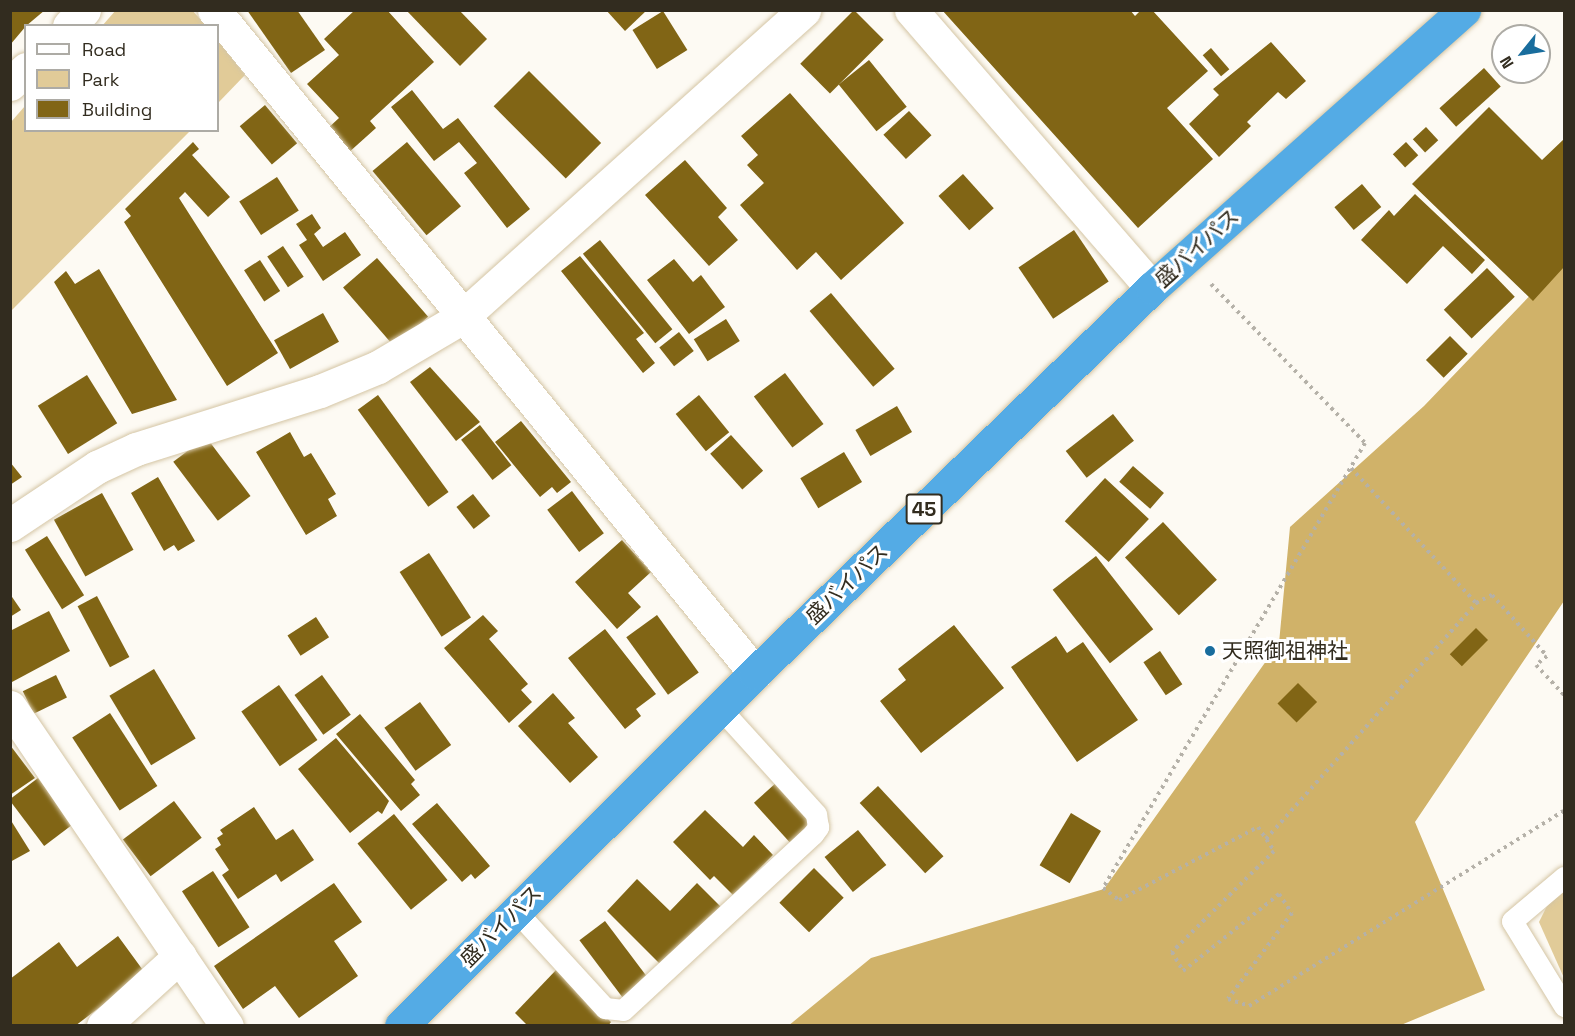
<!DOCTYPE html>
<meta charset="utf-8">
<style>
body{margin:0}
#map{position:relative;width:1575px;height:1036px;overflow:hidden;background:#fdfaf3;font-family:"Space Grotesk","Noto Sans JP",sans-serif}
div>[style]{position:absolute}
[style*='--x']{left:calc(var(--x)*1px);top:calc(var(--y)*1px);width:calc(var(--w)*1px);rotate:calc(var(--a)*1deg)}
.green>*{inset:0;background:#e1cb98}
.forest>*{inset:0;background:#d0b269}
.building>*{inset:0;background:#816515;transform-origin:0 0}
.path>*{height:4px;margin-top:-2px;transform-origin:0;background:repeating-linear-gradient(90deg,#b5b1a8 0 3px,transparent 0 7.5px)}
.roads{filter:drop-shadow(0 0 2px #d4c5a4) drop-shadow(0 0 2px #d4c5a4)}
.lane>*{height:21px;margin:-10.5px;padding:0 10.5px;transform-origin:10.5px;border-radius:10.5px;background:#fff}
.street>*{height:33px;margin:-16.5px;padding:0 16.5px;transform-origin:16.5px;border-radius:16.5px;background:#fff}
.highway>*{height:33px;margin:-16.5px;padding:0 16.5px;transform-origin:16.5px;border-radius:16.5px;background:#54abe5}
.dots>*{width:16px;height:16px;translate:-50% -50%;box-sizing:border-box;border:3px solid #fff;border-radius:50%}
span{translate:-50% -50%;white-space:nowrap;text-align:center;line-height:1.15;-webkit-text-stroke:6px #fff;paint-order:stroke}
.shield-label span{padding:2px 4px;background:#fff;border:2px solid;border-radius:4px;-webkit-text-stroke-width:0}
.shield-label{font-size:20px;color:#322c1f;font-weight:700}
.street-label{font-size:21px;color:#322c1f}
.poi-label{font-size:21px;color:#322c1f}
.left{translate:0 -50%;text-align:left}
.frame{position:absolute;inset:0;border:12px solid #322c1f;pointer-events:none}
.legend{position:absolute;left:24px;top:24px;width:195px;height:108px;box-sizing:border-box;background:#fff;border:2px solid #adaba5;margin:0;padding:8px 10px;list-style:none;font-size:18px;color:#322c1f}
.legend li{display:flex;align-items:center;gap:12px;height:30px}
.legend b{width:30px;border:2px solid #adaba5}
.north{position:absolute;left:1491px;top:24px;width:60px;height:60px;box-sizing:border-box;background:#fff;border:2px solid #adaba5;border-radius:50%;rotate:240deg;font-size:16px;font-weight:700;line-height:24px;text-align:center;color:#322c1f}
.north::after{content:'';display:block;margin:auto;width:21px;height:27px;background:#196d9d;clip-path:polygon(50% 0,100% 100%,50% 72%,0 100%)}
</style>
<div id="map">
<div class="green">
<i style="clip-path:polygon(116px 10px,193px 11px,205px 25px,102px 26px)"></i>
<i style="clip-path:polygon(218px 41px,245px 75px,218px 103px)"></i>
<i style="clip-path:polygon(25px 106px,26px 130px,190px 131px,11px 311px,11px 122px)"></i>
<i style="clip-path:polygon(1564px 872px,1564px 978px,1539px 922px)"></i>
</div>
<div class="forest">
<i style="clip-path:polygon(1564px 260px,1564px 601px,1415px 822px,1485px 990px,1401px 1025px,788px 1026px,871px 958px,1104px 889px,1279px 643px,1290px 527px,1424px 406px)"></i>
</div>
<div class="building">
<i style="clip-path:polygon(10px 10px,45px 10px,26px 26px,10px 45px)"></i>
<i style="clip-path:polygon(247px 10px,297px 10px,325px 50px,291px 73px)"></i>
<i style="clip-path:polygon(355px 10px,387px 10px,434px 62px,370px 121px,376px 128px,347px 154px,326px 130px,339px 118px,307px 84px,339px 55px,324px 39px)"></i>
<i style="clip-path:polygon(406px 10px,459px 10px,487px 39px,460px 66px)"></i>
<i style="clip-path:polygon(606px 10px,647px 10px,625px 31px)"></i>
<i style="left:854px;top:10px;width:42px;height:76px;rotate:45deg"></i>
<i style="clip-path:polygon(942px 10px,1130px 10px,1135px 16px,1141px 10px,1152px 10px,1208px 71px,1167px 108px,1213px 159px,1138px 228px)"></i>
<i style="left:663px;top:11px;width:46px;height:36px;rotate:58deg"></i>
<i style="clip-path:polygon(1271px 42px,1306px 81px,1286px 99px,1278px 92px,1247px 122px,1251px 126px,1219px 157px,1189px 124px,1219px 95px,1213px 89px)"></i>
<i style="left:1211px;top:48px;width:28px;height:11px;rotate:49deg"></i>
<i style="left:869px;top:60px;width:60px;height:39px;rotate:51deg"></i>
<i style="left:1484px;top:68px;width:25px;height:60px;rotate:48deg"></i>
<i style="left:529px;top:71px;width:102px;height:50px;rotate:45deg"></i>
<i style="clip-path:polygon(1511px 72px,1532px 72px,1521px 83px)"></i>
<i style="clip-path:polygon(412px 90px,443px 129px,458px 118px,530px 209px,507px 228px,464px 173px,477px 163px,459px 142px,434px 161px,391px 107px)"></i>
<i style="clip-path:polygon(790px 93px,904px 223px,841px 280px,816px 252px,797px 270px,740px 205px,764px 183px,747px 165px,758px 155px,741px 136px)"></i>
<i style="left:265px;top:105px;width:50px;height:33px;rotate:50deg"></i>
<i style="clip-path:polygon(1489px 107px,1542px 160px,1564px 139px,1564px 267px,1533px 301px,1412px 184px)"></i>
<i style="left:909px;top:111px;width:33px;height:35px;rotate:47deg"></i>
<i style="left:1426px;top:127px;width:18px;height:18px;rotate:47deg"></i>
<i style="clip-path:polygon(193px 142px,199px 149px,192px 155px,230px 197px,208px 217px,185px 192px,179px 198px,278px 353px,227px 386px,124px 222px,131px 216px,125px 209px)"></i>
<i style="left:407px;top:142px;width:84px;height:45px;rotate:50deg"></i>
<i style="left:1406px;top:142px;width:18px;height:18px;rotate:47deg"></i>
<i style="clip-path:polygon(685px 160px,727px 208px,718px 217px,738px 240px,709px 266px,645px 195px)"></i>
<i style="left:963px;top:174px;width:46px;height:33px;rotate:48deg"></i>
<i style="left:277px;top:177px;width:40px;height:45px;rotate:57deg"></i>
<i style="left:1362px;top:184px;width:30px;height:36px;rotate:50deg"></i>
<i style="clip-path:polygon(1415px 194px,1485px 260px,1472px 274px,1443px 246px,1407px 284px,1361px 240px,1389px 210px,1394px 216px)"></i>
<i style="clip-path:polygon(312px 214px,321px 228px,314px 234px,323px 247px,345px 232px,361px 255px,323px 281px,299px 245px,307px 240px,296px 224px)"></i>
<i style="left:1074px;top:230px;width:62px;height:67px;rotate:56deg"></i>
<i style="left:600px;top:240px;width:115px;height:22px;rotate:51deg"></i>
<i style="left:283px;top:246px;width:37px;height:19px;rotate:56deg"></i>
<i style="clip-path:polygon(580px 256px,644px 333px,636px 339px,655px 363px,643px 373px,561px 271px)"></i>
<i style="left:377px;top:258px;width:78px;height:45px;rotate:49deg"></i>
<i style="clip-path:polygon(674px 259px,693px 282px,701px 275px,725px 307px,689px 334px,647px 280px)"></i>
<i style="left:260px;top:260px;width:37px;height:19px;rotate:57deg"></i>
<i style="left:1487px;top:268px;width:40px;height:60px;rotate:46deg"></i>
<i style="clip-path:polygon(99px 269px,177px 400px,132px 414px,54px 282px,66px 271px,75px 284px)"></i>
<i style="left:831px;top:293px;width:99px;height:28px;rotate:50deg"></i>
<i style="left:323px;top:313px;width:33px;height:56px;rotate:61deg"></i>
<i style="left:726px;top:319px;width:26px;height:38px;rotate:58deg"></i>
<i style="left:679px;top:332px;width:24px;height:25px;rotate:52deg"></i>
<i style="left:1450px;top:336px;width:25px;height:34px;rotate:45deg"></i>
<i style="clip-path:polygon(430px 367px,480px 422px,456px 441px,410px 382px)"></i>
<i style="left:785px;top:373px;width:64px;height:39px;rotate:53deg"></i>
<i style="left:87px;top:375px;width:57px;height:58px;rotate:58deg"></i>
<i style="left:378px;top:395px;width:120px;height:25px;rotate:54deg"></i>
<i style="left:699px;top:395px;width:48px;height:30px;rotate:51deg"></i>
<i style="left:897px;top:406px;width:30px;height:48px;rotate:60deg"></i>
<i style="left:1113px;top:414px;width:34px;height:60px;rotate:52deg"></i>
<i style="clip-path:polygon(521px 421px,571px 482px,557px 493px,552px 487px,540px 497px,495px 442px)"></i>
<i style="left:480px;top:425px;width:51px;height:24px;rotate:52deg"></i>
<i style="clip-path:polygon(290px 432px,304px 457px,311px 453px,336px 494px,328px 499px,337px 516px,306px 535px,256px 452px)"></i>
<i style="left:731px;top:435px;width:48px;height:28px;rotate:48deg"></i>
<i style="left:206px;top:437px;width:74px;height:41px;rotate:53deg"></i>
<i style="left:844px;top:452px;width:35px;height:51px;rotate:59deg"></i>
<i style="clip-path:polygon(10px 462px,22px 477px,10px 485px)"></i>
<i style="left:1133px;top:466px;width:41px;height:21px;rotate:41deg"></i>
<i style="clip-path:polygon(158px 477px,195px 541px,178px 551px,174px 545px,164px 551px,131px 493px)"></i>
<i style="left:1105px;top:478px;width:60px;height:59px;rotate:43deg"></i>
<i style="left:572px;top:491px;width:53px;height:31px;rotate:53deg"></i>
<i style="left:102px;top:493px;width:65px;height:55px;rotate:61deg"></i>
<i style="left:473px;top:494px;width:28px;height:21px;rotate:52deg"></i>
<i style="left:1163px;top:522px;width:79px;height:52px;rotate:47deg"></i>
<i style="left:47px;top:536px;width:70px;height:26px;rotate:58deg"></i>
<i style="clip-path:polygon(622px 540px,651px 572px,628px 593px,641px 607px,617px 629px,575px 582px)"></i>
<i style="left:429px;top:553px;width:77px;height:35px;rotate:57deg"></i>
<i style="left:1096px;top:556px;width:93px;height:55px;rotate:52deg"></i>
<i style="clip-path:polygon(10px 594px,21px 610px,10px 617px)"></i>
<i style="left:97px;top:596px;width:69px;height:22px;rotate:62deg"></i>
<i style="clip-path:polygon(49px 611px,70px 651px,12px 682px,10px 631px)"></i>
<i style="clip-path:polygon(483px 615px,498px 631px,489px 639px,528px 684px,521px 690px,532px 702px,509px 723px,444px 648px)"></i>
<i style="left:657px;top:615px;width:71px;height:38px;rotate:54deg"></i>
<i style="left:316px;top:617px;width:24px;height:34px;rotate:57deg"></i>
<i style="clip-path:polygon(954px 625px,1004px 688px,921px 753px,880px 701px,906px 680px,898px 669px)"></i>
<i style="left:1476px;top:628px;width:17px;height:37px;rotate:45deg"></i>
<i style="clip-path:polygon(605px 629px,656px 694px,636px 709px,641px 716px,625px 729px,568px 658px)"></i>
<i style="clip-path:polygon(1056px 636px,1067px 653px,1083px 642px,1138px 720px,1077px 762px,1011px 667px)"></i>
<i style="left:1160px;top:651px;width:40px;height:20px;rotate:56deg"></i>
<i style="left:154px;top:669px;width:81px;height:52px;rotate:59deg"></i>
<i style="left:56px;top:675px;width:25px;height:37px;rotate:64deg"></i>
<i style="left:322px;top:675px;width:49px;height:34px;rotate:54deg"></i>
<i style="left:1298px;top:683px;width:27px;height:29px;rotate:45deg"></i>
<i style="left:279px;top:685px;width:67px;height:46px;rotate:55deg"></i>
<i style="clip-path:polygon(553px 693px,575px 718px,568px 723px,598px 757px,570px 783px,518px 726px)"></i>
<i style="left:420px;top:702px;width:53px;height:44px;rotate:54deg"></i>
<i style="left:110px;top:713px;width:87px;height:45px;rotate:57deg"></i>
<i style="clip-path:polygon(360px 714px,415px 780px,411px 784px,420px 795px,401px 811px,336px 734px)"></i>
<i style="clip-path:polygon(336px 738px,389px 801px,382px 814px,378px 811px,350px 833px,298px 769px)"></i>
<i style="clip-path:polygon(10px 745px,35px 778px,10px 795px)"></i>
<i style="left:38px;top:778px;width:58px;height:36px;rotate:53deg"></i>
<i style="left:777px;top:782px;width:54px;height:31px;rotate:48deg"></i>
<i style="left:878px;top:786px;width:96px;height:25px;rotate:47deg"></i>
<i style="left:174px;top:801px;width:46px;height:64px;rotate:53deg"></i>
<i style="clip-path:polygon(437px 803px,490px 866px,475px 879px,471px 874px,462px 882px,412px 824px)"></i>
<i style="clip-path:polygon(254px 807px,276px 840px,293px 829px,314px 860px,281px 882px,276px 874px,238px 899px,222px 875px,229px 870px,215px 849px,221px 845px,217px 838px,223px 834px,220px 830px)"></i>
<i style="clip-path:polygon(705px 810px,743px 847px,754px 835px,773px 855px,733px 895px,714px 876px,710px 880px,673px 842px)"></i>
<i style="left:1071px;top:813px;width:35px;height:61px;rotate:31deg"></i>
<i style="left:394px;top:814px;width:85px;height:47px;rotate:51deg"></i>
<i style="clip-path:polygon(10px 819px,30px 851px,10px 862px)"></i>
<i style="left:858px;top:830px;width:45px;height:43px;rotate:51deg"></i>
<i style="left:814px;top:868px;width:42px;height:49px;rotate:45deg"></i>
<i style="left:213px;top:871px;width:67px;height:37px;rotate:57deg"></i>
<i style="clip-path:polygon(637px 879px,670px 911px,697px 883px,721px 907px,663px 967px,607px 911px)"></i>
<i style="clip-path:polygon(334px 883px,362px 922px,334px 941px,358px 976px,299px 1018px,275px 986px,243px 1009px,214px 966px)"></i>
<i style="left:605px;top:921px;width:77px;height:32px;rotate:53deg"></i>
<i style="clip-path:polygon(118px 936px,145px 973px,75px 1026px,10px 1026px,10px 979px,59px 942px,77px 967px)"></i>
<i style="clip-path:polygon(557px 969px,611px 1022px,608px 1026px,528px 1026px,515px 1013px)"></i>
</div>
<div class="path">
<i style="--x:1211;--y:284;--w:221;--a:45.9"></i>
<i style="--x:1365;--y:443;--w:516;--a:120.49"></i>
<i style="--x:1103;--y:888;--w:20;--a:37"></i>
<i style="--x:1119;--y:900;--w:157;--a:-27.7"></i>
<i style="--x:1258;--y:827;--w:29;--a:56"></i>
<i style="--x:1274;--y:851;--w:144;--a:135.3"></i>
<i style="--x:1172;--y:952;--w:22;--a:60"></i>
<i style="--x:1183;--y:971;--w:123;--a:-38.7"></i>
<i style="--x:1279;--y:894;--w:23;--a:56"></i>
<i style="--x:1292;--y:913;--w:107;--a:126.7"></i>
<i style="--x:1228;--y:999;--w:22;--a:18"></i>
<i style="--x:1249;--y:1006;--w:370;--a:-31.8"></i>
<i style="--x:1351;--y:468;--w:184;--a:47.2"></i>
<i style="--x:1476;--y:603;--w:18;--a:-27"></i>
<i style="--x:1492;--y:595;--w:82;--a:48"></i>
<i style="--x:1547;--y:656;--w:14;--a:141"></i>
<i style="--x:1536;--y:665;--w:41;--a:47"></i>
<i style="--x:1266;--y:839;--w:316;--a:-48.3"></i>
</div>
<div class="roads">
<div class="lane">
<i style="--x:1564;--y:877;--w:68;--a:139.8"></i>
<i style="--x:1512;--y:921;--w:100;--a:58.5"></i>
<i style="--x:516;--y:911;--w:132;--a:47.5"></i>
<i style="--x:605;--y:1008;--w:18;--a:6"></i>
<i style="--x:623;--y:1010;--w:259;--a:-42.8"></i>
<i style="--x:813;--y:834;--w:9;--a:-54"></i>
<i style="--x:818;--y:827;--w:13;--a:-99"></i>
<i style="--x:816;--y:814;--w:143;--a:-132.2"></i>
</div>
<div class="street">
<i style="--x:214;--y:10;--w:856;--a:50.79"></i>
<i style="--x:911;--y:10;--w:368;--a:49.1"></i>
<i style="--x:69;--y:26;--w:22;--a:-47"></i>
<i style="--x:10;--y:84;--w:22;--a:-43"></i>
<i style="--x:10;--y:525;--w:105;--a:-33.7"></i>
<i style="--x:97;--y:467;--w:43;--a:-24.8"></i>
<i style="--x:136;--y:449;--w:193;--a:-17.5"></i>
<i style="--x:320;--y:391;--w:63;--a:-22.5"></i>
<i style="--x:378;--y:367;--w:96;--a:-30.6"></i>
<i style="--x:461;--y:318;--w:461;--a:-41.9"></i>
<i style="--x:10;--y:707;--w:386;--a:55.8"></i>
<i style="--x:103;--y:1026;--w:104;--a:-42.3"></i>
</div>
<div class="highway">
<i style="--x:401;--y:1026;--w:500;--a:-44.9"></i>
<i style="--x:755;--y:673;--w:553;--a:-44.12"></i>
<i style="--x:1152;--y:288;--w:418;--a:-41.7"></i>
</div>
</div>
<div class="dots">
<i style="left:1210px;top:651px;background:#196d9d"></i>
</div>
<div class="shield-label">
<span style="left:924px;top:509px">45</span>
</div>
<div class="street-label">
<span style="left:1197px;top:248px;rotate:-42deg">盛バイパス</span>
<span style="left:847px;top:584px;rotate:-44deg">盛バイパス</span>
<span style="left:501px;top:926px;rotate:-45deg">盛バイパス</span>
</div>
<div class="poi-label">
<span class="left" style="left:1222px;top:651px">天照御祖神社</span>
</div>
<div class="frame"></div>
<ul class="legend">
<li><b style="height:8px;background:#fff"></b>Road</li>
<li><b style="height:16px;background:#e1cb98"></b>Park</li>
<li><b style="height:16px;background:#816515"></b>Building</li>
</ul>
<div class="north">N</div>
</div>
